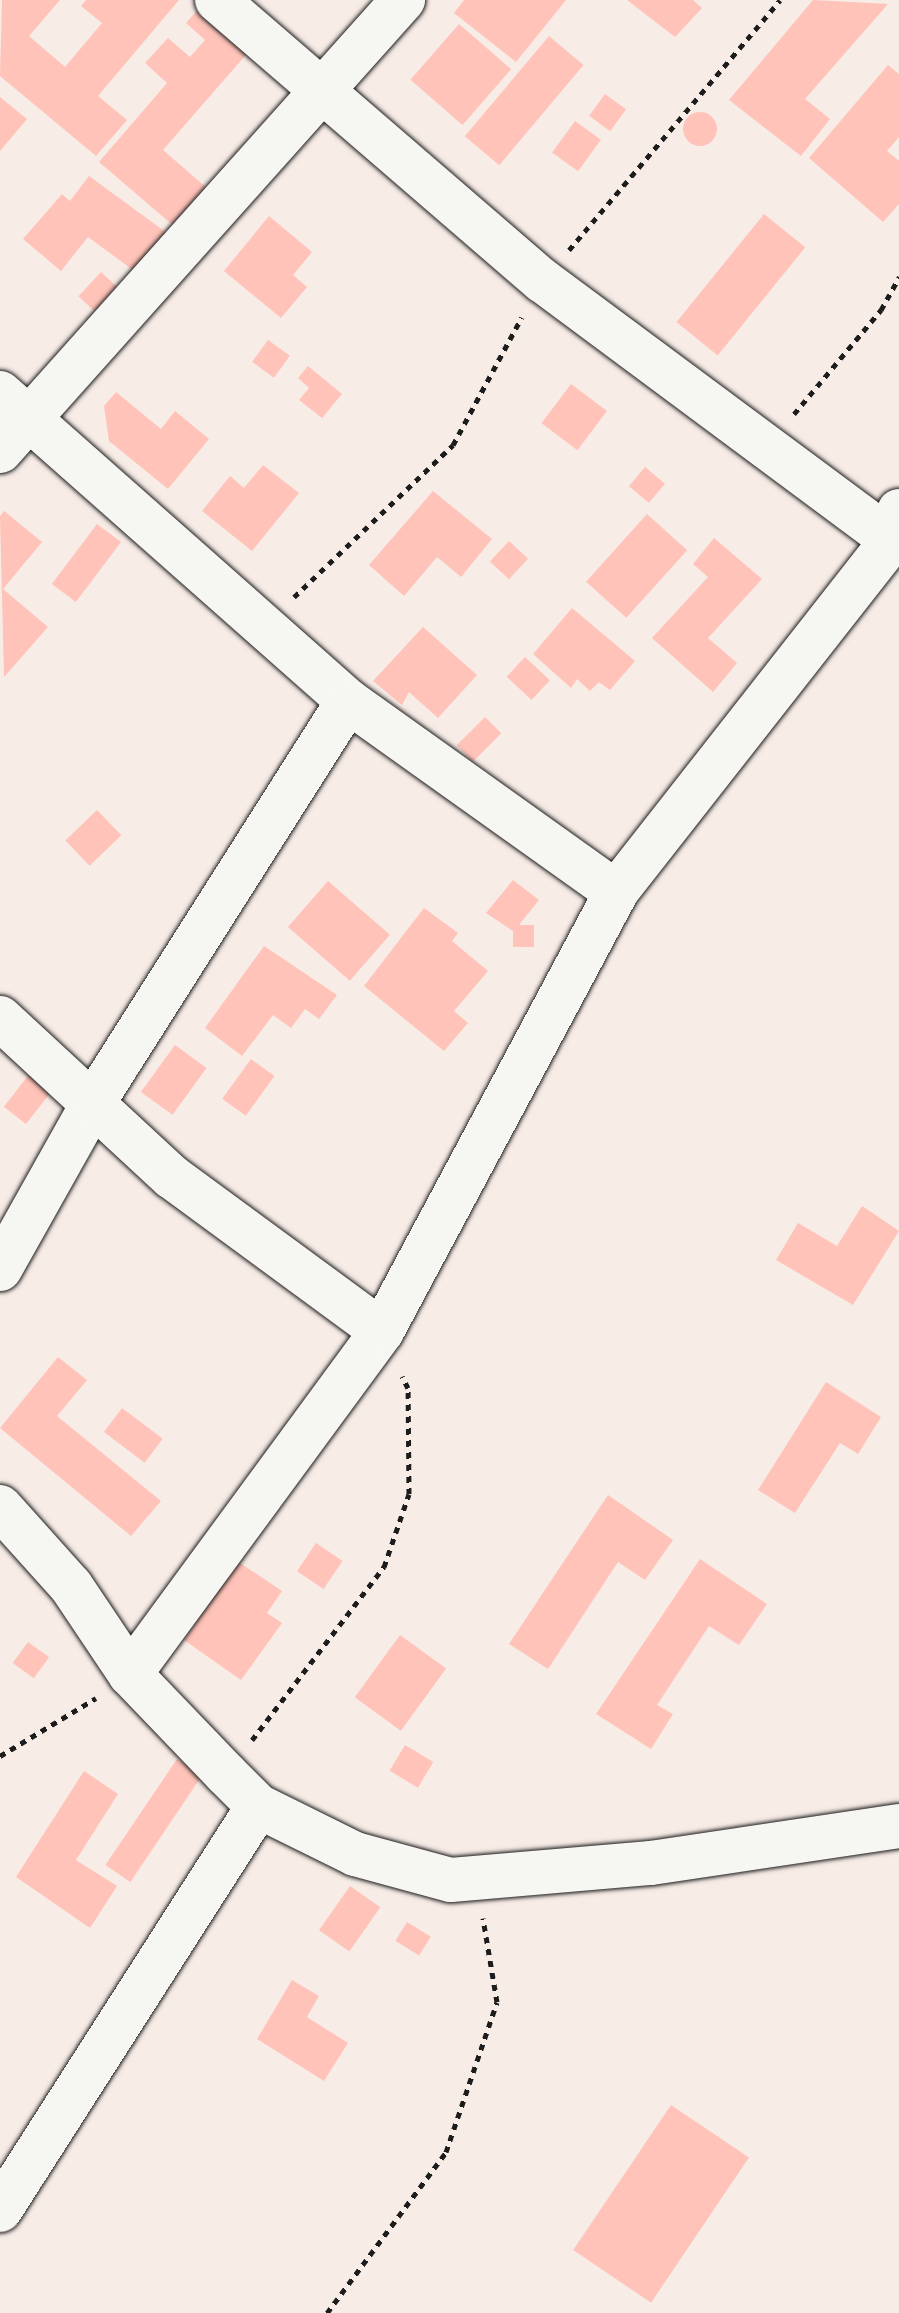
<!DOCTYPE html>
<style>
body{margin:0}
#map{position:relative;width:899px;height:2313px;overflow:hidden;background:#f8ece7;font-family:Mynerve,sans-serif}
div>[style]{position:absolute}
[style*='--x']{left:calc(var(--x)*1px);top:calc(var(--y)*1px);width:calc(var(--w)*1px);rotate:calc(var(--a)*1deg)}
.building>*{inset:0;background:#ffc3b9;transform-origin:0 0}
.round{border-radius:50%}
.path>*{height:5px;margin-top:-2.5px;transform-origin:0;background:repeating-linear-gradient(90deg,#1c1c1c 0 6px,transparent 0 12px)}
.roads{filter:drop-shadow(0 0 2px #1c1c1c) drop-shadow(0 0 2px #1c1c1c)}
.minor>*{height:44px;margin:-22px;padding:0 22px;transform-origin:22px;border-radius:22px;background:#f6f6f2}
span{translate:-50% -50%;white-space:nowrap;text-align:center;line-height:1.15;-webkit-text-stroke:8px #f6f6f2;paint-order:stroke}
</style>
<div id="map">
<div class="building">
<i style="clip-path:polygon(2px 0,60px 0,29px 36px,65px 67px,102px 23px,81px 6px,86px 0,179px 0,98px 96px,127px 120px,96px 156px,0 76px)"></i>
<i style="clip-path:polygon(464px 0,566px 0,516px 62px,454px 13px)"></i>
<i style="clip-path:polygon(627px 0,693px 0,702px 8px,675px 37px)"></i>
<i style="clip-path:polygon(813px 0,888px 4px,805px 99px,830px 119px,801px 156px,729px 100px)"></i>
<i style="clip-path:polygon(201px 6px,257px 42px,163px 150px,208px 189px,175px 227px,99px 162px,167px 83px,145px 63px,168px 38px,190px 57px,205px 40px,186px 23px)"></i>
<i style="left:459px;top:24px;width:69px;height:74px;rotate:41deg"></i>
<i style="left:549px;top:36px;width:45px;height:131px;rotate:40deg"></i>
<i style="clip-path:polygon(888px 65px,899px 74px,899px 137px,887px 151px,899px 161px,899px 204px,883px 222px,809px 158px)"></i>
<i style="left:605px;top:94px;width:26px;height:27px;rotate:36deg"></i>
<i style="clip-path:polygon(0 97px,27px 119px,0 151px)"></i>
<i class="round" style="left:683px;top:112px;width:34px;height:34px"></i>
<i style="left:575px;top:121px;width:32px;height:39px;rotate:36deg"></i>
<i style="clip-path:polygon(89px 176px,167px 233px,137px 273px,88px 237px,61px 271px,23px 239px,62px 194px,70px 201px)"></i>
<i style="left:764px;top:214px;width:53px;height:139px;rotate:39deg"></i>
<i style="clip-path:polygon(269px 216px,312px 252px,293px 275px,307px 287px,281px 318px,224px 271px)"></i>
<i style="left:101px;top:272px;width:22px;height:33px;rotate:43deg"></i>
<i style="left:268px;top:340px;width:27px;height:27px;rotate:36deg"></i>
<i style="clip-path:polygon(308px 366px,342px 394px,322px 418px,299px 400px,309px 388px,298px 378px)"></i>
<i style="left:571px;top:384px;width:45px;height:49px;rotate:37deg"></i>
<i style="clip-path:polygon(116px 392px,161px 429px,175px 411px,209px 439px,168px 489px,109px 441px,104px 406px)"></i>
<i style="clip-path:polygon(263px 465px,299px 493px,252px 551px,202px 511px,230px 476px,244px 488px)"></i>
<i style="left:645px;top:467px;width:26px;height:25px;rotate:40deg"></i>
<i style="clip-path:polygon(433px 491px,492px 539px,461px 577px,437px 557px,404px 596px,369px 565px)"></i>
<i style="clip-path:polygon(4px 511px,42px 542px,3px 589px,48px 627px,4px 677px,0 516px)"></i>
<i style="left:647px;top:514px;width:54px;height:91px;rotate:42deg"></i>
<i style="left:97px;top:524px;width:30px;height:75px;rotate:37deg"></i>
<i style="clip-path:polygon(714px 538px,762px 579px,708px 638px,737px 663px,713px 692px,652px 638px,708px 577px,693px 564px)"></i>
<i style="left:509px;top:541px;width:26px;height:28px;rotate:43deg"></i>
<i style="clip-path:polygon(572px 608px,635px 661px,610px 690px,599px 682px,590px 691px,577px 679px,571px 688px,533px 654px)"></i>
<i style="clip-path:polygon(423px 627px,477px 675px,438px 718px,409px 692px,402px 705px,373px 681px)"></i>
<i style="left:525px;top:657px;width:34px;height:27px;rotate:43deg"></i>
<i style="left:485px;top:717px;width:23px;height:40px;rotate:45deg"></i>
<i style="left:97px;top:810px;width:35px;height:44px;rotate:46deg"></i>
<i style="clip-path:polygon(513px 880px,539px 900px,519px 925px,534px 925px,534px 947px,513px 947px,513px 931px,486px 913px)"></i>
<i style="left:328px;top:881px;width:82px;height:61px;rotate:41deg"></i>
<i style="clip-path:polygon(424px 908px,458px 933px,452px 941px,488px 971px,454px 1011px,468px 1023px,444px 1051px,364px 986px)"></i>
<i style="clip-path:polygon(264px 946px,337px 995px,319px 1019px,305px 1009px,291px 1028px,273px 1015px,242px 1056px,205px 1028px)"></i>
<i style="left:175px;top:1045px;width:39px;height:58px;rotate:36deg"></i>
<i style="left:251px;top:1059px;width:29px;height:49px;rotate:36deg"></i>
<i style="left:31px;top:1072px;width:28px;height:44px;rotate:38deg"></i>
<i style="clip-path:polygon(862px 1206px,899px 1231px,853px 1305px,776px 1260px,798px 1223px,837px 1246px)"></i>
<i style="clip-path:polygon(58px 1357px,87px 1380px,57px 1416px,161px 1501px,131px 1536px,0 1428px)"></i>
<i style="clip-path:polygon(826px 1382px,881px 1417px,858px 1454px,840px 1443px,795px 1513px,758px 1490px)"></i>
<i style="left:122px;top:1408px;width:51px;height:30px;rotate:37deg"></i>
<i style="clip-path:polygon(608px 1495px,673px 1540px,645px 1580px,618px 1562px,548px 1669px,509px 1644px)"></i>
<i style="left:316px;top:1543px;width:32px;height:34px;rotate:34deg"></i>
<i style="clip-path:polygon(700px 1559px,767px 1604px,739px 1645px,709px 1626px,657px 1705px,673px 1714px,651px 1749px,596px 1714px)"></i>
<i style="clip-path:polygon(237px 1561px,282px 1591px,267px 1613px,282px 1623px,241px 1680px,184px 1640px)"></i>
<i style="left:400px;top:1635px;width:57px;height:77px;rotate:36deg"></i>
<i style="left:28px;top:1642px;width:26px;height:26px;rotate:36deg"></i>
<i style="left:405px;top:1745px;width:33px;height:30px;rotate:31deg"></i>
<i style="left:177px;top:1759px;width:30px;height:128px;rotate:34deg"></i>
<i style="clip-path:polygon(84px 1771px,118px 1794px,76px 1860px,117px 1886px,90px 1928px,16px 1877px)"></i>
<i style="left:350px;top:1886px;width:37px;height:54px;rotate:35deg"></i>
<i style="left:407px;top:1922px;width:28px;height:22px;rotate:32deg"></i>
<i style="clip-path:polygon(292px 1980px,319px 1996px,307px 2017px,348px 2043px,324px 2081px,257px 2039px)"></i>
<i style="left:671px;top:2105px;width:94px;height:175px;rotate:34deg"></i>
</div>
<div class="path">
<i style="--x:569;--y:250;--w:327;--a:-49.8"></i>
<i style="--x:794;--y:414;--w:136;--a:-50.1"></i>
<i style="--x:881;--y:310;--w:38;--a:-61"></i>
<i style="--x:294;--y:597;--w:220;--a:-43.7"></i>
<i style="--x:453;--y:445;--w:145;--a:-61.7"></i>
<i style="--x:252;--y:1740;--w:218;--a:-52.7"></i>
<i style="--x:384;--y:1567;--w:77;--a:-71.1"></i>
<i style="--x:409;--y:1494;--w:106;--a:-90.5"></i>
<i style="--x:408;--y:1388;--w:13;--a:-117"></i>
<i style="--x:0;--y:1756;--w:112;--a:-31.1"></i>
<i style="--x:327;--y:2313;--w:200;--a:-53.5"></i>
<i style="--x:446;--y:2152;--w:158;--a:-71.2"></i>
<i style="--x:497;--y:2002;--w:85;--a:-99.5"></i>
</div>
<div class="roads">
<div class="minor">
<i style="--x:217;--y:0;--w:430;--a:40.8"></i>
<i style="--x:543;--y:281;--w:435;--a:36.6"></i>
<i style="--x:0;--y:393;--w:465;--a:41.5"></i>
<i style="--x:348;--y:701;--w:329;--a:35.5"></i>
<i style="--x:0;--y:451;--w:605;--a:-48.22"></i>
<i style="--x:0;--y:1018;--w:234;--a:42.8"></i>
<i style="--x:172;--y:1177;--w:260;--a:36.3"></i>
<i style="--x:0;--y:1269;--w:190;--a:-60.7"></i>
<i style="--x:93;--y:1103;--w:476;--a:-57.6"></i>
<i style="--x:0;--y:1507;--w:106;--a:48.1"></i>
<i style="--x:71;--y:1586;--w:106;--a:56.2"></i>
<i style="--x:130;--y:1674;--w:139;--a:46.2"></i>
<i style="--x:226;--y:1774;--w:45;--a:45"></i>
<i style="--x:258;--y:1806;--w:108;--a:26.3"></i>
<i style="--x:355;--y:1854;--w:99;--a:15.2"></i>
<i style="--x:451;--y:1880;--w:201;--a:-4.9"></i>
<i style="--x:651;--y:1863;--w:251;--a:-8.5"></i>
<i style="--x:130;--y:1674;--w:426;--a:-53.7"></i>
<i style="--x:382;--y:1331;--w:497;--a:-61.9"></i>
<i style="--x:616;--y:892;--w:447;--a:-51.9"></i>
<i style="--x:892;--y:540;--w:30;--a:-76"></i>
<i style="--x:0;--y:2210;--w:479;--a:-57.4"></i>
</div>
</div>
</div>
